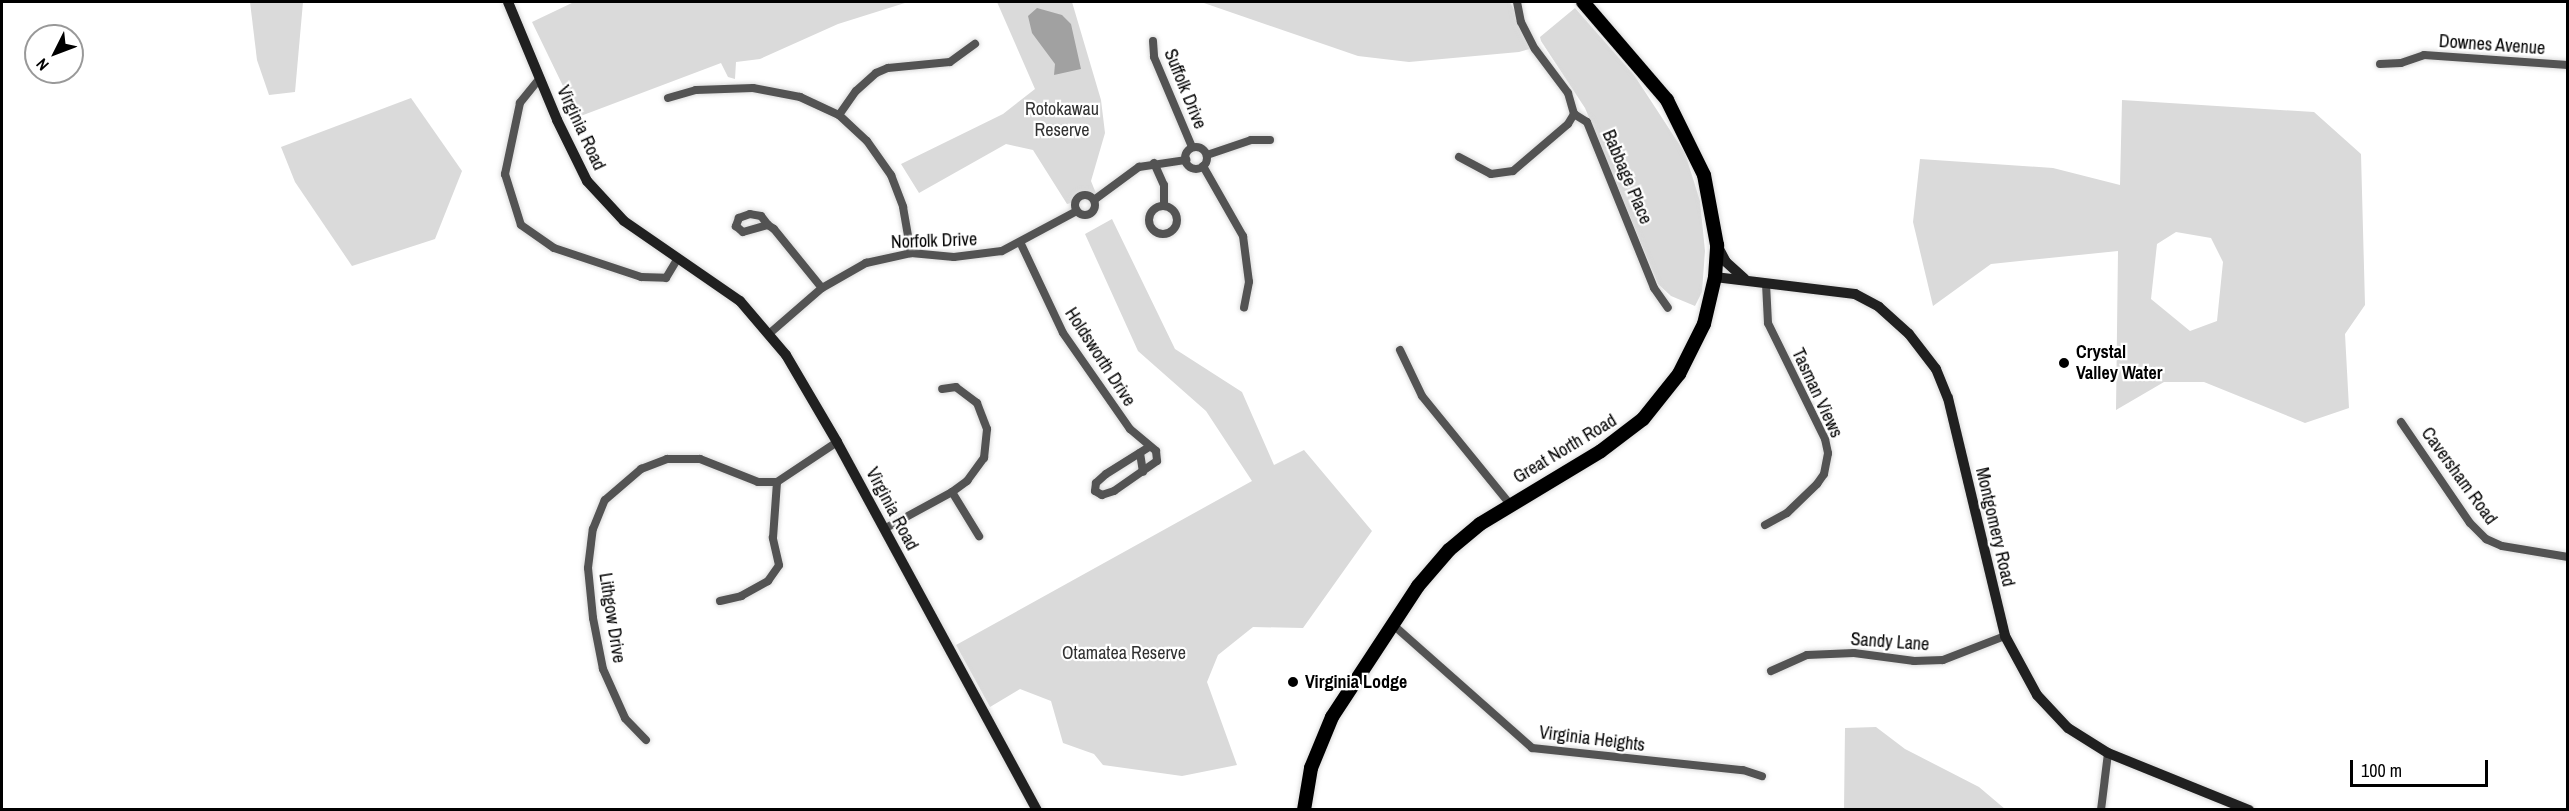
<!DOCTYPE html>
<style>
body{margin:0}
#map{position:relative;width:2569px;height:811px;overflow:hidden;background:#fff;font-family:"Archivo Narrow",sans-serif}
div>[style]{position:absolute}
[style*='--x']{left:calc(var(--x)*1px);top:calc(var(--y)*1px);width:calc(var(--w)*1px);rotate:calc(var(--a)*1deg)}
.green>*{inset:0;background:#dadada}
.water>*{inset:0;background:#a1a1a1}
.roads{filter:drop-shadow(0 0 2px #dbdbdb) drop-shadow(0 0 2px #dbdbdb)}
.street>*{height:8px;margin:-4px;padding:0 4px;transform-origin:4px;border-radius:4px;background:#535353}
.street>.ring{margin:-4px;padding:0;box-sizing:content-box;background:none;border:8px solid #535353;border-radius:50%}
.secondary>*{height:10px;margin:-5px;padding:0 5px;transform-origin:5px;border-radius:5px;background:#202020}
.highway>*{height:14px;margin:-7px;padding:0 7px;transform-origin:7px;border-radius:7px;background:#000}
.dots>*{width:16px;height:16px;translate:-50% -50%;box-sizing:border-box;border:3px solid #fff;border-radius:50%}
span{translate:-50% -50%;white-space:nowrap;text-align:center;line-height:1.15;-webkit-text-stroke:4.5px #fff;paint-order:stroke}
.street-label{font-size:18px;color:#000}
.park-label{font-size:18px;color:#313131}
.poi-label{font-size:18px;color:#000;font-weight:700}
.left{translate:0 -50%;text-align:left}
.frame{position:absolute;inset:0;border:3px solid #000;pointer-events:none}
.north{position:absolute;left:24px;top:24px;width:60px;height:60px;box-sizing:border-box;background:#fff;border:2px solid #999;border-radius:50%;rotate:228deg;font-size:16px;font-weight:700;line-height:24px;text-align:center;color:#000}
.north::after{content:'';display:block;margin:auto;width:21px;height:27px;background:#000;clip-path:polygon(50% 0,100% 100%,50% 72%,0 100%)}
.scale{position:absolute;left:2350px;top:760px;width:138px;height:27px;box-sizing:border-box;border:3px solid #000;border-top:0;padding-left:8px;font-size:18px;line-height:21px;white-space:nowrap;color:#000;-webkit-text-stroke:4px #fff;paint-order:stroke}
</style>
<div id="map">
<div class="green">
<i style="clip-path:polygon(250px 2px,303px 2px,295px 92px,269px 95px,257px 60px)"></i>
<i style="clip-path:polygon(574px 2px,908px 2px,838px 24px,760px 59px,736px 62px,735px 79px,728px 77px,721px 63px,578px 117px,532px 22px)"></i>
<i style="clip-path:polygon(997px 2px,1072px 2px,1101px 100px,1105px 133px,1091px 181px,1097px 196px,1067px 204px,1033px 150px,1006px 144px,919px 193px,901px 164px,1003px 114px,1035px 89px)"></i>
<i style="clip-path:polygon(1201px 2px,1510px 2px,1533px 48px,1519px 52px,1409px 62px,1358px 56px)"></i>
<i style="clip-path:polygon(1575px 8px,1634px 75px,1685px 153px,1700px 201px,1705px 251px,1702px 292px,1695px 306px,1671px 296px,1658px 284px,1585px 108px,1541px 41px,1540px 37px)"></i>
<i style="clip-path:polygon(411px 98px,462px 171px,435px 239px,352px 266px,295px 182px,281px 147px)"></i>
<i style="clip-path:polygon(evenodd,2122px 100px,2314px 112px,2361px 154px,2365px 305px,2345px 334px,2349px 408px,2305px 423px,2204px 382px,2164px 382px,2116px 410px,2118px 251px,1991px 264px,1933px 306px,1913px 222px,1920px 159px,2053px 168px,2120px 185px,2122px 100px,2176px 232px,2211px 238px,2223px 262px,2217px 321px,2190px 331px,2151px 299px,2157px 244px,2176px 232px)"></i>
<i style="clip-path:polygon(1112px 219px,1175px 349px,1242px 392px,1274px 465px,1304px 450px,1372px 531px,1303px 628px,1253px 627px,1218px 655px,1207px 682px,1237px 765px,1182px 776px,1103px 765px,1094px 754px,1063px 743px,1051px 701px,1020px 689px,990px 707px,956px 645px,1252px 481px,1206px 411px,1138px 351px,1085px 234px)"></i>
<i style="clip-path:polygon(1876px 727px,1905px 749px,1979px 787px,2005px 809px,1844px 809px,1845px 728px)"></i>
</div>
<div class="water">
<i style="clip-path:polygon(1037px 8px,1062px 15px,1071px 24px,1081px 69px,1054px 75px,1055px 64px,1032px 33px,1028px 16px)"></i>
</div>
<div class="roads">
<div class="street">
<i style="--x:1517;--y:2;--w:20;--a:79"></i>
<i style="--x:1521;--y:22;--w:30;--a:63"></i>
<i style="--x:1535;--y:49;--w:55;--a:53.1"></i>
<i style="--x:1568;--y:93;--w:22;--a:74"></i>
<i style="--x:1574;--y:114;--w:15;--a:32"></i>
<i style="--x:1587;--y:122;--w:179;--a:68"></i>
<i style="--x:1654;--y:288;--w:24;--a:55"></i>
<i style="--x:1153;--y:41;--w:16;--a:86"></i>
<i style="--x:1154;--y:57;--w:98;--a:67.1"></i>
<i style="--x:2380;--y:64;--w:21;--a:-3"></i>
<i style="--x:2401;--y:63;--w:24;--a:-19"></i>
<i style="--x:2424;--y:55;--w:144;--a:4"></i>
<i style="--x:540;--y:78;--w:32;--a:129"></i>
<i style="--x:520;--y:103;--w:73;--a:101.9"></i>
<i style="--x:505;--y:174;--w:53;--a:72.6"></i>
<i style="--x:521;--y:225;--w:40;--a:34.9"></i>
<i style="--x:554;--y:248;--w:92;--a:18.4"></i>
<i style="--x:641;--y:277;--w:25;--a:2"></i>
<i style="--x:666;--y:278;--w:23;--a:-59"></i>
<i style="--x:668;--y:98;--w:29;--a:-16"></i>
<i style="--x:696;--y:90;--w:57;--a:-2"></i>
<i style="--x:753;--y:88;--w:48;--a:10.8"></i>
<i style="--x:800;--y:97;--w:43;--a:24.8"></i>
<i style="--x:839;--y:115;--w:38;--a:43"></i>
<i style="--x:867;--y:141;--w:42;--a:54.8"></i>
<i style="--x:891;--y:175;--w:34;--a:69"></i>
<i style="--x:903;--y:207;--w:47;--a:80.1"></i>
<i style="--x:839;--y:115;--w:29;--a:-55"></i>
<i style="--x:856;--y:91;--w:27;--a:-42"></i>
<i style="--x:876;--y:73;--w:13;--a:-23"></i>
<i style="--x:888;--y:68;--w:62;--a:-5.5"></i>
<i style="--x:950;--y:62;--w:31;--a:-36"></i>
<i class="ring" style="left:1185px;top:147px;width:14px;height:14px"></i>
<i style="--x:1207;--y:155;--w:46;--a:-18.8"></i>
<i style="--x:1251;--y:140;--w:19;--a:0"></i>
<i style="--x:1459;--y:157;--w:36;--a:28"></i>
<i style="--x:1491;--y:174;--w:22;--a:-8"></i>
<i style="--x:1513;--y:171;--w:72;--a:-40.5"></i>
<i style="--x:1568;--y:124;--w:12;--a:-59"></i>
<i style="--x:1154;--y:163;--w:24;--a:66"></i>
<i style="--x:1164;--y:185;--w:21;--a:90"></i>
<i style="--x:1203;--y:166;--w:81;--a:60.3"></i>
<i style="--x:1243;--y:236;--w:46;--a:82.6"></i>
<i style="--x:1249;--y:282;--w:26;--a:101"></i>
<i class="ring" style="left:1075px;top:195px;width:12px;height:12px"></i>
<i style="--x:1094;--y:200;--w:56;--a:-36.3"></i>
<i style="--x:1139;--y:167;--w:48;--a:-8.5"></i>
<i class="ring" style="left:1149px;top:206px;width:20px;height:20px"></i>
<i style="--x:768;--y:225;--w:11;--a:-128"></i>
<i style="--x:761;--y:216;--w:11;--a:-170"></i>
<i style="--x:750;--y:214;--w:12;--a:160"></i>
<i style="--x:739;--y:218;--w:9;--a:111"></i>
<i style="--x:736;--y:226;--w:9;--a:41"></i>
<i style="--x:743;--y:232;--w:26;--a:-16"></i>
<i style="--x:768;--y:225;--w:7;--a:34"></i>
<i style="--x:774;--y:229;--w:76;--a:50.9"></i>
<i style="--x:1021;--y:244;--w:98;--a:64.7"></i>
<i style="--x:1063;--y:333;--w:117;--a:55.1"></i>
<i style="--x:1130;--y:429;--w:34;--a:40"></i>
<i style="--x:1156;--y:451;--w:10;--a:84"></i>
<i style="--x:1157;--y:461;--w:52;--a:145.1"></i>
<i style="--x:1114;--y:491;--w:13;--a:162"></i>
<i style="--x:1102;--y:495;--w:8;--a:-150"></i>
<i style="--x:1095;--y:491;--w:8;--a:-83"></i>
<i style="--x:1096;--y:483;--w:13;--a:-42"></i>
<i style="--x:1106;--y:474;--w:51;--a:-32.1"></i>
<i style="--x:770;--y:333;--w:69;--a:-40.9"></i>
<i style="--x:822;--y:288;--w:51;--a:-29.6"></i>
<i style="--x:866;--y:263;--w:46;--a:-12.5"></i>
<i style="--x:911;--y:253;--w:43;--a:5.3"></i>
<i style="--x:954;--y:257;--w:48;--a:-7.1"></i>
<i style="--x:1002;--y:251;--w:85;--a:-28.1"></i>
<i style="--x:1400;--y:350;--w:51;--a:64.4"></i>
<i style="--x:1422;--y:396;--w:138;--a:50.9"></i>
<i style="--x:2401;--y:422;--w:122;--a:55.7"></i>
<i style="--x:2470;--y:523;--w:23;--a:45"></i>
<i style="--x:2486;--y:539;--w:17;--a:24"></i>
<i style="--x:2502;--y:546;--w:67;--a:9.5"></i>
<i style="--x:1140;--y:453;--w:19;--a:81"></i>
<i style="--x:952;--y:492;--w:52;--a:58.5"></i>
<i style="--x:1765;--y:525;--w:25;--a:-29"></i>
<i style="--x:1787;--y:513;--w:42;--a:-44"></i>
<i style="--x:1817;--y:484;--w:12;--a:-55"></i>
<i style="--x:1824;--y:474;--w:21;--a:-79"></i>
<i style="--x:1828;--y:453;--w:14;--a:-102"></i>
<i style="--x:1825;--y:439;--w:129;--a:-116.2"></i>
<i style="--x:1768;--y:323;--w:40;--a:-92.9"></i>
<i style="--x:884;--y:529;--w:77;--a:-28.6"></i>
<i style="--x:952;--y:492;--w:19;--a:-36"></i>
<i style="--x:967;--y:481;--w:29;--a:-54"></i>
<i style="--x:984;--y:458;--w:29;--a:-84"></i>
<i style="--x:987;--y:429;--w:28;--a:-111"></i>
<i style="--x:977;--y:403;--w:26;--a:-143"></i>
<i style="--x:956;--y:387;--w:14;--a:172"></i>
<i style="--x:720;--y:601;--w:22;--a:-13"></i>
<i style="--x:741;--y:596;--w:31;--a:-29"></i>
<i style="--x:768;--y:581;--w:19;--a:-55"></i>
<i style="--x:779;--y:565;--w:28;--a:-103"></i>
<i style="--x:773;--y:538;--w:56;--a:-85.9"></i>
<i style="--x:1392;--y:624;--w:187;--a:41.5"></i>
<i style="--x:1532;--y:748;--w:212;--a:6"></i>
<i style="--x:1743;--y:770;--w:20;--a:18"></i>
<i style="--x:1771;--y:671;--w:39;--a:-24"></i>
<i style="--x:1807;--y:655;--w:47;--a:-2.4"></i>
<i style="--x:1854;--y:653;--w:61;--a:7.6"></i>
<i style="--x:1914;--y:661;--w:29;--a:-2"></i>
<i style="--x:1943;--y:660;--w:66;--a:-21.2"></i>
<i style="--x:646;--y:740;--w:30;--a:-134"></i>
<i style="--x:625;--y:718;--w:54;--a:-114.2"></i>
<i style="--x:603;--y:669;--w:52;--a:-101.1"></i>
<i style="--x:593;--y:618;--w:50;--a:-95.7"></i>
<i style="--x:588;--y:568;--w:39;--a:-83"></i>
<i style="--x:593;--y:529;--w:31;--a:-68"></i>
<i style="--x:605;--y:500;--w:48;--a:-40.7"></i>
<i style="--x:641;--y:469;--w:28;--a:-21"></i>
<i style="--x:667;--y:459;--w:33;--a:0"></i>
<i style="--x:700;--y:459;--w:62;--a:21.6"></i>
<i style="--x:758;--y:482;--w:19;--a:0"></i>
<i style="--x:777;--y:482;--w:72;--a:-33.7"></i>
<i style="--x:2101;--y:810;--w:57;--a:-83"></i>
</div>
<div class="secondary">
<i style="--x:508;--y:2;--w:128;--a:67.4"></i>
<i style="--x:557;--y:120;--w:68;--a:63.8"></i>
<i style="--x:587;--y:181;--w:54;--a:47.2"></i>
<i style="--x:624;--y:221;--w:141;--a:34.6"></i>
<i style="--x:740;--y:301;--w:71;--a:49.6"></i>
<i style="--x:786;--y:355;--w:101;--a:59.6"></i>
<i style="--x:837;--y:442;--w:419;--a:61.5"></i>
<i style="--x:1717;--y:245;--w:19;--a:62"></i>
<i style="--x:1726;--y:262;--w:25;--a:42"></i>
<i style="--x:1715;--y:277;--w:141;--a:6.9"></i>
<i style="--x:1855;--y:294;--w:27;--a:28"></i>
<i style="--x:1879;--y:307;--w:40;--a:42"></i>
<i style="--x:1909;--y:334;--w:44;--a:52.4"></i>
<i style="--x:1936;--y:369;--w:31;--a:68"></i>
<i style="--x:1948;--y:398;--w:245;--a:76.5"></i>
<i style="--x:2005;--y:636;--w:67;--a:61.5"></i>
<i style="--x:2037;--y:695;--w:45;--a:46.8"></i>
<i style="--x:2068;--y:728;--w:47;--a:32"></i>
<i style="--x:2108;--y:753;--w:152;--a:22"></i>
</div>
<div class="highway">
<i style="--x:1304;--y:810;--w:43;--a:-80.5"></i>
<i style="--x:1311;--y:768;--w:55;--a:-67.6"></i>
<i style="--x:1332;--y:717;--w:157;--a:-56.7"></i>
<i style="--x:1418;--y:586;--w:48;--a:-49.3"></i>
<i style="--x:1449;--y:550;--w:40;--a:-40"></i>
<i style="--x:1480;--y:524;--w:141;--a:-31.1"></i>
<i style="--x:1601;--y:451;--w:53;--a:-37.3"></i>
<i style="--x:1643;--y:419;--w:58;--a:-51.3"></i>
<i style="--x:1679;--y:374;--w:56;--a:-63.4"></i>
<i style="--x:1704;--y:324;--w:48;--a:-76.8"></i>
<i style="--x:1715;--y:277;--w:32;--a:-86"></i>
<i style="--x:1717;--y:245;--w:71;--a:-100.5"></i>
<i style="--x:1704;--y:175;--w:84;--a:-116.3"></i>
<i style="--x:1667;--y:100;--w:129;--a:-130.6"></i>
</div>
</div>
<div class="dots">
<i style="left:2064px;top:363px;background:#000"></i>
<i style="left:1293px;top:682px;background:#000"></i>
</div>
<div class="street-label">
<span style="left:2492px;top:45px;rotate:4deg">Downes Avenue</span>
<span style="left:1185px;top:89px;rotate:68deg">Suffolk Drive</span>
<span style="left:581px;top:128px;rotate:65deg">Virginia Road</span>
<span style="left:1627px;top:177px;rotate:67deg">Babbage Place</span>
<span style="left:934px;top:241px;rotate:-2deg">Norfolk Drive</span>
<span style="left:1100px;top:357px;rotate:57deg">Holdsworth Drive</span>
<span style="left:1817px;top:393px;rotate:65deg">Tasman Views</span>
<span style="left:1565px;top:449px;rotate:-31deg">Great North Road</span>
<span style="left:2459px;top:476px;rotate:54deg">Caversham Road</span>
<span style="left:892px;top:509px;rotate:62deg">Virginia Road</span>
<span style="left:1995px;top:527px;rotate:77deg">Montgomery Road</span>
<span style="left:612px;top:618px;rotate:81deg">Lithgow Drive</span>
<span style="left:1890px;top:642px;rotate:4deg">Sandy Lane</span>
<span style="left:1592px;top:739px;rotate:7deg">Virginia Heights</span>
</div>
<div class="park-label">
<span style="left:1062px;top:120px">Rotokawau<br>Reserve</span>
<span style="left:1124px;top:653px">Otamatea Reserve</span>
</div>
<div class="poi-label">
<span class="left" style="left:2076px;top:363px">Crystal<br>Valley Water</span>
<span class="left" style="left:1305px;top:682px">Virginia Lodge</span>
</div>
<div class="frame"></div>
<div class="north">N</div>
<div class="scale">100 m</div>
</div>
